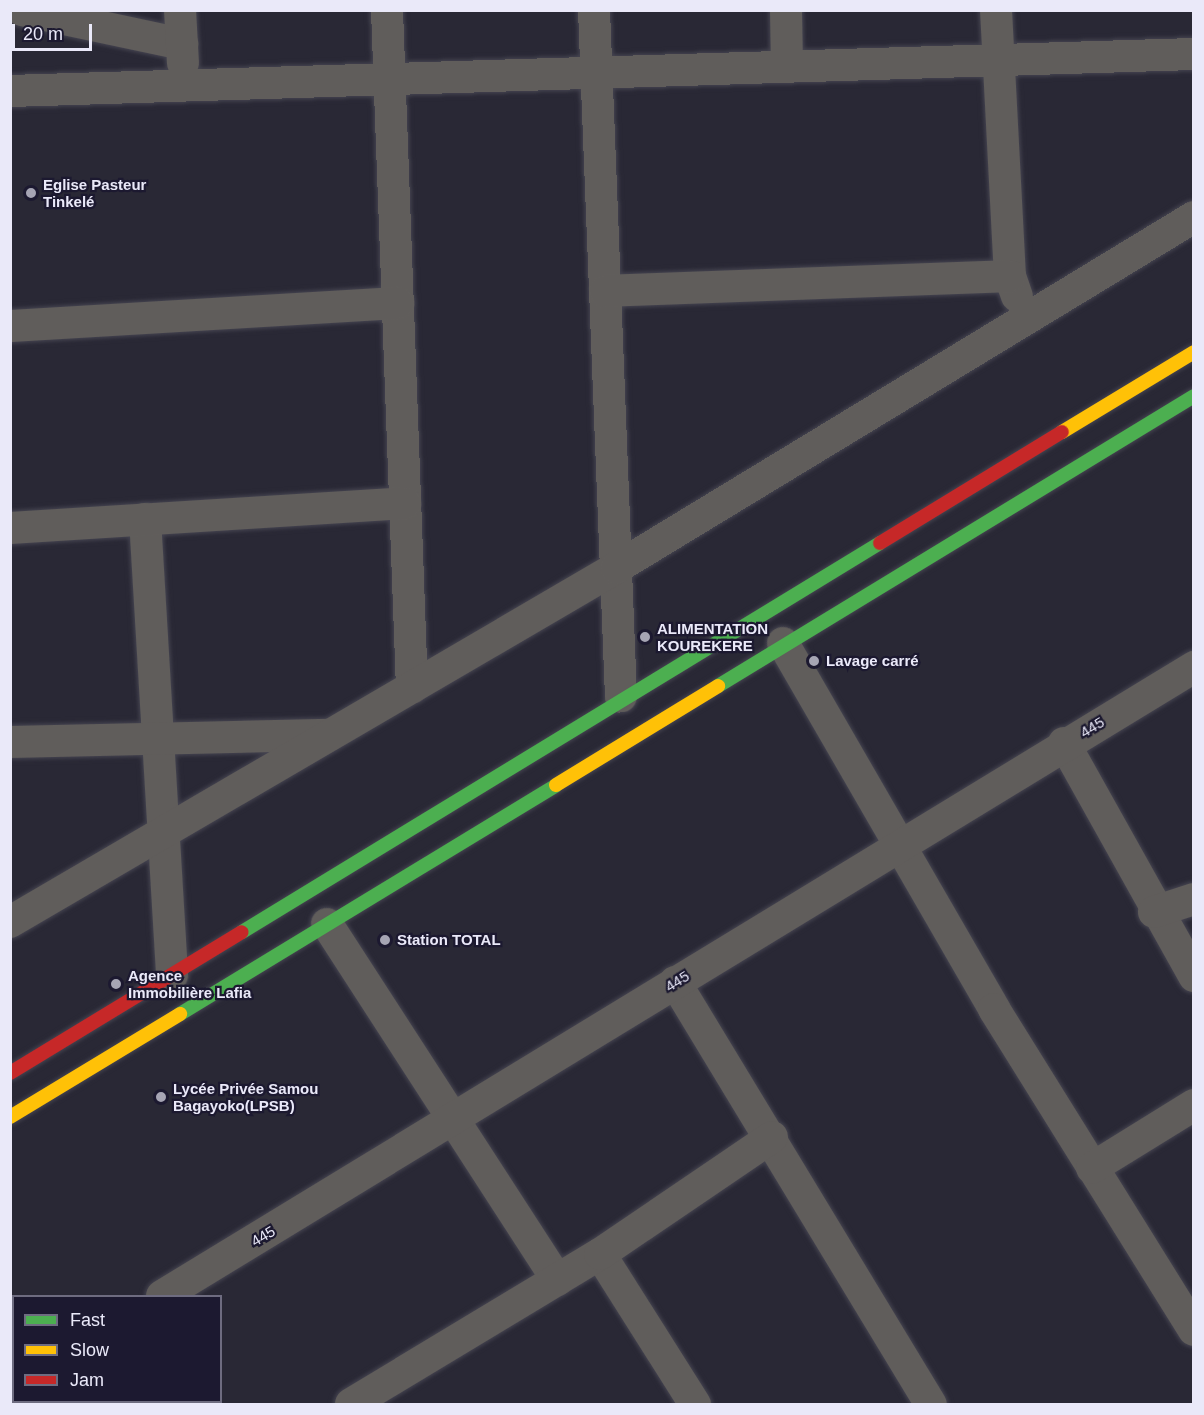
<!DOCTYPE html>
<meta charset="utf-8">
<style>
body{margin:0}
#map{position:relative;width:1204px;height:1415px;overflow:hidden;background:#292835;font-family:Arial,sans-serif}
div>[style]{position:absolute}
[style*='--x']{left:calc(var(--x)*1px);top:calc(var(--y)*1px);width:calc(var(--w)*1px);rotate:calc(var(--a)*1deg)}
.roads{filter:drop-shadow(0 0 2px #454450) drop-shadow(0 0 2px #454450)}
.street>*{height:32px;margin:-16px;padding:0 16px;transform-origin:16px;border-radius:16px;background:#605d5b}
.fast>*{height:14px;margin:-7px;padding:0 7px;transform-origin:7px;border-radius:7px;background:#4caf50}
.slow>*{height:14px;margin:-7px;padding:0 7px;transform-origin:7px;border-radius:7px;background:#ffc107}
.jam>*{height:14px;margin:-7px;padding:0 7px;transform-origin:7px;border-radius:7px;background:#c62828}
.dots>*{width:16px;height:16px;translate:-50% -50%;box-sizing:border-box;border:3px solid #1c1930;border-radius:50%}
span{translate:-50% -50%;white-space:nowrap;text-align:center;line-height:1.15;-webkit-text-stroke:4.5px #1c1930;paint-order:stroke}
.poi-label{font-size:15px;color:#eae9f9;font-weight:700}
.left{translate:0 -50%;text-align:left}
.street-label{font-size:15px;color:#eae9f9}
.frame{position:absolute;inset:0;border:12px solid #eae9f9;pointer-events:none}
.legend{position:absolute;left:12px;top:1295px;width:210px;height:108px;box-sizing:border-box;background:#1c1930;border:2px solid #6e6c80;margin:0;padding:8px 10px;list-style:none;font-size:18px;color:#eae9f9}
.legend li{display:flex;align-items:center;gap:12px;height:30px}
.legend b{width:30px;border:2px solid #6e6c80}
.scale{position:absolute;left:12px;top:24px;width:80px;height:27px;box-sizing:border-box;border:3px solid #eae9f9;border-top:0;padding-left:8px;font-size:18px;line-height:21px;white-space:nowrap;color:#eae9f9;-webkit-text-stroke:4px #1c1930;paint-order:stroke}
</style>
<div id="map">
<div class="roads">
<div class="street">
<i style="--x:22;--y:10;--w:164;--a:12"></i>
<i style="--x:180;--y:10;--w:53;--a:86.8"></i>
<i style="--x:387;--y:10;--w:678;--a:87.89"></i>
<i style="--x:594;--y:10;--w:687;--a:87.75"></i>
<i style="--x:786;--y:10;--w:55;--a:89"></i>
<i style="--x:996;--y:10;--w:266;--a:87"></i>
<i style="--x:1010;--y:276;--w:21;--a:71"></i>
<i style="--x:10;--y:91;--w:1185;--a:-1.79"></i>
<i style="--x:605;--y:291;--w:405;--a:-2.1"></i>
<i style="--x:10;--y:326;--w:389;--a:-3.4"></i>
<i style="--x:145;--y:519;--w:457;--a:86.6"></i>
<i style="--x:10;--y:528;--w:396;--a:-3.6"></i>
<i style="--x:783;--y:643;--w:422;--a:60"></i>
<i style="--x:994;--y:1009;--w:378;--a:58.1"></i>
<i style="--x:10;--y:742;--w:320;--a:-1.3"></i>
<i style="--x:1064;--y:743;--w:267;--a:60.8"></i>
<i style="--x:1154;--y:912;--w:42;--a:-18"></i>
<i style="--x:10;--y:922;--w:702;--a:-30.29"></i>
<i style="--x:616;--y:568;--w:676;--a:-31.27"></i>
<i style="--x:327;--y:924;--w:424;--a:57.1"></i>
<i style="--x:675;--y:982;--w:494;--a:58.8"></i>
<i style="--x:1092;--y:1168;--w:120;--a:-31.7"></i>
<i style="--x:600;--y:1254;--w:178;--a:57.7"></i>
<i style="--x:162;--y:1296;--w:1209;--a:-31.36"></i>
<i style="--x:10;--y:1387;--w:4;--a:-27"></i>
<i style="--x:351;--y:1404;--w:291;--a:-31.1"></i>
<i style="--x:600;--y:1254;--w:208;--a:-34.2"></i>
</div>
<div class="fast">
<i style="--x:718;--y:686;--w:557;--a:-31.35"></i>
<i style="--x:242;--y:932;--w:747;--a:-31.37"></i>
<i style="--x:180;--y:1014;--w:440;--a:-31.3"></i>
</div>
<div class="slow">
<i style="--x:1062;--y:432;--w:154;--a:-31.2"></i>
<i style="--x:556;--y:785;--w:190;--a:-31.4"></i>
<i style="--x:10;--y:1117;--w:199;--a:-31.2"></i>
</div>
<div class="jam">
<i style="--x:880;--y:543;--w:213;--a:-31.4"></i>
<i style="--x:10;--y:1073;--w:271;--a:-31.3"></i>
</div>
</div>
<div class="dots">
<i style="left:31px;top:193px;background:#a6a5b4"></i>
<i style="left:645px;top:637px;background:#a6a5b4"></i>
<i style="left:814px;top:661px;background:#a6a5b4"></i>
<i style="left:385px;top:940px;background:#a6a5b4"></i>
<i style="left:116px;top:984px;background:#a6a5b4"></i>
<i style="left:161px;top:1097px;background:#a6a5b4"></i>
</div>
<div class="poi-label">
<span class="left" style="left:43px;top:193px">Eglise Pasteur<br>Tinkelé</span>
<span class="left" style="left:657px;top:637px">ALIMENTATION<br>KOUREKERE</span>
<span class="left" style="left:826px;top:661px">Lavage carré</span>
<span class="left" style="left:397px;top:940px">Station TOTAL</span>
<span class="left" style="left:128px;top:984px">Agence<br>Immobilière Lafia</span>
<span class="left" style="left:173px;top:1097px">Lycée Privée Samou<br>Bagayoko(LPSB)</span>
</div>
<div class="street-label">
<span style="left:1092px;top:727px;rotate:-31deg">445</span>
<span style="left:677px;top:981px;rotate:-32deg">445</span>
<span style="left:263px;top:1236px;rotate:-31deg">445</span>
</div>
<div class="frame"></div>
<ul class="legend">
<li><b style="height:8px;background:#4caf50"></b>Fast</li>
<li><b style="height:8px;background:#ffc107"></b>Slow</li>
<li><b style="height:8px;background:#c62828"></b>Jam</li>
</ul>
<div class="scale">20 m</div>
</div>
